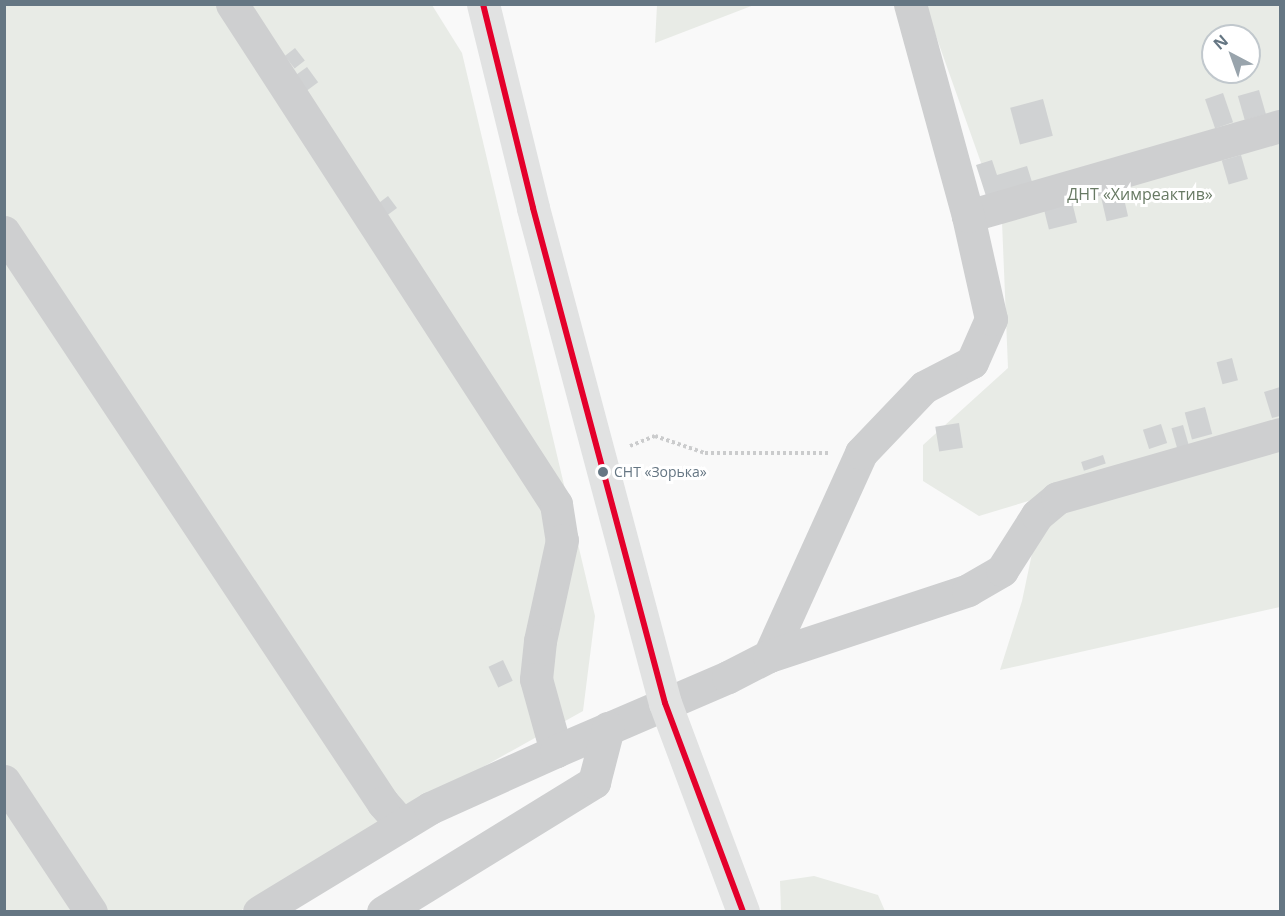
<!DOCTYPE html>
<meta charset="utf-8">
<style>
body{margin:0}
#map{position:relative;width:1285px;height:916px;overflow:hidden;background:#f9f9f9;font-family:"Open Sans",sans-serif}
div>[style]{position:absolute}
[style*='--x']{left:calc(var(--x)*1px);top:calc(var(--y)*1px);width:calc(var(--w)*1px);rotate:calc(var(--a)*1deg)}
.green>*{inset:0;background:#e8ebe6}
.building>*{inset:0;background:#d0d2d3;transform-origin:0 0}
.path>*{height:4px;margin-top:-2px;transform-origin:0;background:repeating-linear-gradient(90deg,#cbcccd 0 3px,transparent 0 6px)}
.minor>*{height:33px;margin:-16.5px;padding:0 16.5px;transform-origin:16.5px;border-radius:16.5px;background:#cecfd0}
.highway>*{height:33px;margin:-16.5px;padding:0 16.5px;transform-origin:16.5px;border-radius:16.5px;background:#e1e2e2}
.bus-1>*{height:6px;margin:-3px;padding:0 3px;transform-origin:3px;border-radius:3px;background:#e4002b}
.dots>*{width:16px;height:16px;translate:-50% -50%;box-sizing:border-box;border:3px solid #fff;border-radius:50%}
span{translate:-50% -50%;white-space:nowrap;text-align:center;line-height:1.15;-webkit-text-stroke:6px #fff;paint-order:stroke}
.bus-label{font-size:14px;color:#657683}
.left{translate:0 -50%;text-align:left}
.park-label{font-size:16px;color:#687a64}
.frame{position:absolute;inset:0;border:6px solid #657683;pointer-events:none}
.north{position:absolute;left:1201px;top:24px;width:60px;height:60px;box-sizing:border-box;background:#fff;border:2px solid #c1c8cd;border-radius:50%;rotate:319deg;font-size:16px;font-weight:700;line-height:24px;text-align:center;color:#657683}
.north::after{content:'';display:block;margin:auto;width:21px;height:27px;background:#99a4ac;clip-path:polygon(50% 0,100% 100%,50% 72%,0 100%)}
</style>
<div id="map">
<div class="green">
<i style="clip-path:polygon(5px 5px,432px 5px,462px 53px,595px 616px,583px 711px,406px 810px,240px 911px,5px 912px)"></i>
<i style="clip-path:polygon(657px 5px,657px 4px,754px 5px,655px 43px)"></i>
<i style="clip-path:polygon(evenodd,925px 5px,1280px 5px,1280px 425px,979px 516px,923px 481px,923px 445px,1008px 368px,1002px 222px,925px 5px,1213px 36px,1249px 36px,1249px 72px,1213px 72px,1213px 36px)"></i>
<i style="clip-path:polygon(1280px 448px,1280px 607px,1000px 670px,1022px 601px,1034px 544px,1066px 506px)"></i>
<i style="clip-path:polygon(814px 876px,878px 895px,885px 911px,781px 911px,780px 881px)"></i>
</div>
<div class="building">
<i style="left:295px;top:48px;width:16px;height:13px;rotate:52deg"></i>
<i style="left:307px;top:67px;width:19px;height:15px;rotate:54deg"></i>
<i style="left:1259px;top:90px;width:25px;height:22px;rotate:74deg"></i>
<i style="left:1223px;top:93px;width:31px;height:19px;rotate:71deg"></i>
<i style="left:1043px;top:99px;width:38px;height:34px;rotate:75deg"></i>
<i style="left:1241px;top:155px;width:25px;height:20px;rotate:74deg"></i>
<i style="clip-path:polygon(992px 160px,997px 175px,1027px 166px,1032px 182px,986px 196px,976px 165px)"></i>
<i style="left:1122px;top:190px;width:27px;height:22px;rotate:77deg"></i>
<i style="left:388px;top:196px;width:15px;height:16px;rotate:53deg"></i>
<i style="left:1072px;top:202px;width:21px;height:29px;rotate:76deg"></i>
<i style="left:1232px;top:358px;width:23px;height:16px;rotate:75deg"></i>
<i style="clip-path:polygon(1280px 387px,1280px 416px,1272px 418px,1264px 392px)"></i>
<i style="left:1205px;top:407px;width:28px;height:21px;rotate:75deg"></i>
<i style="left:959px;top:423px;width:25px;height:24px;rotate:81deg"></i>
<i style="left:1161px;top:424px;width:20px;height:19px;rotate:72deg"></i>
<i style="left:1183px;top:425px;width:22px;height:12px;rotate:74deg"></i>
<i style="left:1103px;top:455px;width:9px;height:23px;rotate:72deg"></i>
<i style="left:503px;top:660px;width:23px;height:16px;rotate:65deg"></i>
</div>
<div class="path">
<i style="--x:630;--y:446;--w:27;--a:-22"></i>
<i style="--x:655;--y:436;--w:53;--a:18.8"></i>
<i style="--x:705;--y:453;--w:125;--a:0"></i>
</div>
<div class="minor">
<i style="--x:232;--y:4;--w:596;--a:57.06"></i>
<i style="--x:556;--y:504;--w:36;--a:81"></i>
<i style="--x:562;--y:540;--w:103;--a:102.3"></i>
<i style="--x:540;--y:641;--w:38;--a:96"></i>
<i style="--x:536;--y:679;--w:75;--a:74.5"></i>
<i style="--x:968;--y:216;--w:325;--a:-16.1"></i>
<i style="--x:4;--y:232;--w:685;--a:56.43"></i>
<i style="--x:383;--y:803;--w:29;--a:49"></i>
<i style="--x:769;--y:656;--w:223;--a:-65.6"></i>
<i style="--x:861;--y:453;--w:91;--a:-46.3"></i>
<i style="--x:924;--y:387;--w:54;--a:-27.5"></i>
<i style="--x:972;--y:362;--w:47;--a:-66.2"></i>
<i style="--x:991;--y:319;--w:106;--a:-102.6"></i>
<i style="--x:968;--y:216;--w:220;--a:-105.3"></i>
<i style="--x:4;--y:781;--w:157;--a:56.4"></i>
<i style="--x:259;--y:912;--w:200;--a:-31.3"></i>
<i style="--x:430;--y:808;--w:138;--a:-24.3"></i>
<i style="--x:556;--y:751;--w:187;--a:-23.3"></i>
<i style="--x:728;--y:677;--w:46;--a:-27.1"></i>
<i style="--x:769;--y:656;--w:210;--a:-18.3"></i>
<i style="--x:968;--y:590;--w:39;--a:-30"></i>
<i style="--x:1002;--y:570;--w:65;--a:-57.5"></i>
<i style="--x:1037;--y:515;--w:26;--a:-40"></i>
<i style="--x:1057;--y:498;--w:232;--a:-16"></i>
<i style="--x:383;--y:912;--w:248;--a:-31.6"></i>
<i style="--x:594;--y:782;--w:56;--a:-75.5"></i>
</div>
<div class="highway">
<i style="--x:483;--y:4;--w:210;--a:76.2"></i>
<i style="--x:533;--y:208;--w:512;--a:75.07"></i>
<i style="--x:665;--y:703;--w:223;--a:69.5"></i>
</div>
<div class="bus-1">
<i style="--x:483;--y:4;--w:210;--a:76.2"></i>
<i style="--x:533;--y:208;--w:512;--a:75.07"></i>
<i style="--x:665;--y:703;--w:223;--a:69.5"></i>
</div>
<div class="dots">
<i style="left:603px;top:472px;background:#657683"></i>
</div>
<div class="bus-label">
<span class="left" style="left:614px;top:472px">СНТ «Зорька»</span>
</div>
<div class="park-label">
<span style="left:1140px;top:194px">ДНТ «Химреактив»</span>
</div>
<div class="frame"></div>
<div class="north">N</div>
</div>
